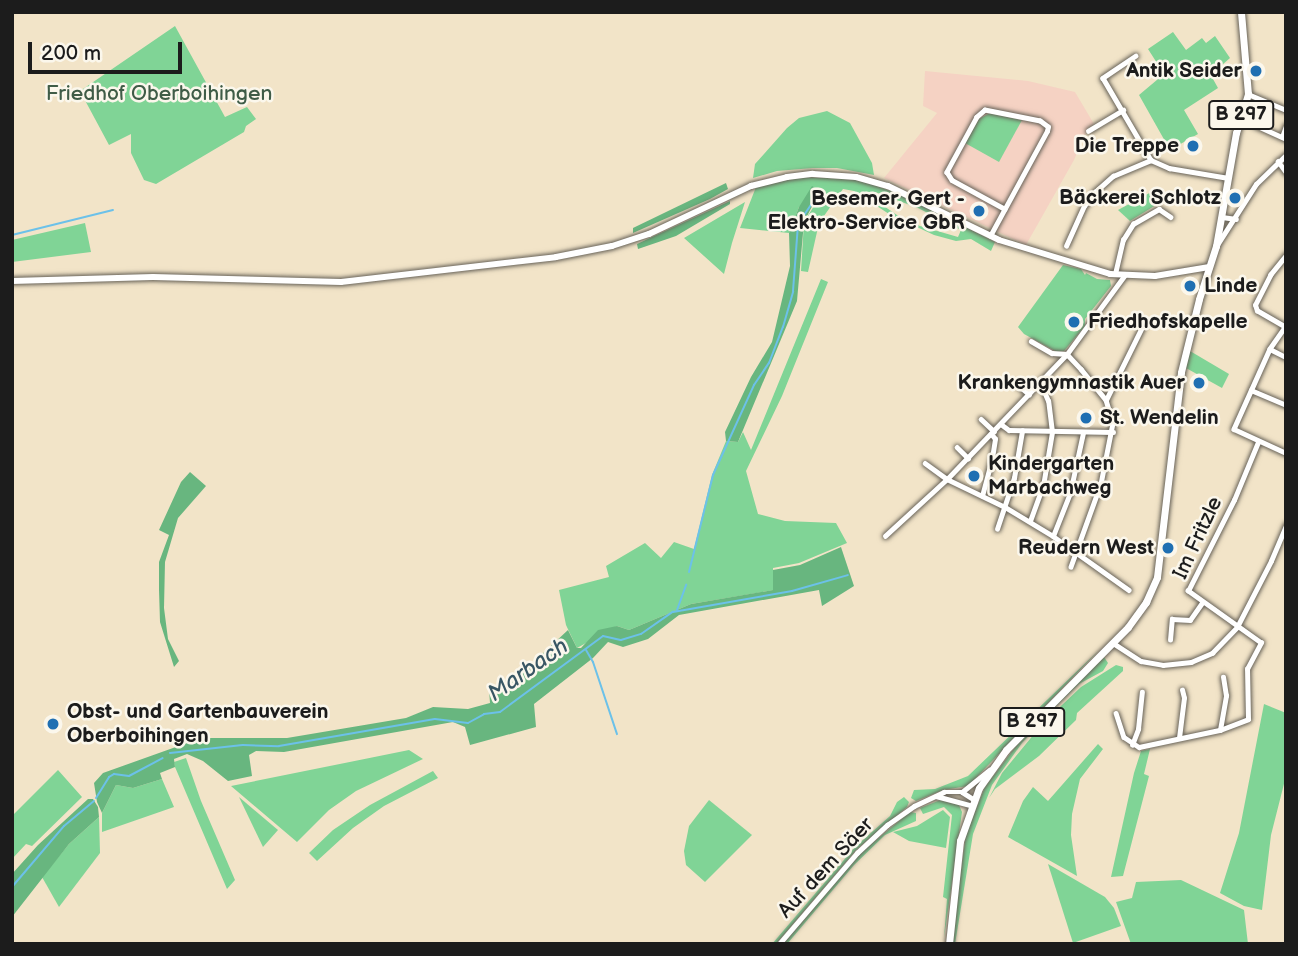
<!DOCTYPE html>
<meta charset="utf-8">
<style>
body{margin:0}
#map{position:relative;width:1298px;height:956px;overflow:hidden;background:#f2e4c8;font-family:"Balsamiq Sans",sans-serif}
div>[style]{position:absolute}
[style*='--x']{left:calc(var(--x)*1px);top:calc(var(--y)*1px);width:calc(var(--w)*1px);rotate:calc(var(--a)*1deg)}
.built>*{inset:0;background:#f5d2c3}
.green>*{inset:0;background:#80d496}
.forest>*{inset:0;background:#68b67f}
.stream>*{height:2px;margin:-1px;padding:0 1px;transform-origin:1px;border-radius:1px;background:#6cc1e9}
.roads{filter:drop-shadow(0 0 2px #676258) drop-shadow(0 0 2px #676258)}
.street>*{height:4.5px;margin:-2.25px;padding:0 2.25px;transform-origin:2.25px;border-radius:2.25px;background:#fff}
.secondary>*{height:6px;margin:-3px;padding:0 3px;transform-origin:3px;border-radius:3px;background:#fff}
.primary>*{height:7px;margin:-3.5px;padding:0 3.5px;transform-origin:3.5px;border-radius:3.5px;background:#fff}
.dots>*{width:19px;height:19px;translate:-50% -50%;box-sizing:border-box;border:4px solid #fbf7ec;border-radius:50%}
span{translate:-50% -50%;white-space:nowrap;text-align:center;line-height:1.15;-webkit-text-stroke:5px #fbf7ec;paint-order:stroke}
.shield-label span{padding:2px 5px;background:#fbf7ec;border:2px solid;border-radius:5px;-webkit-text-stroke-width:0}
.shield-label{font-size:19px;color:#1c1c1c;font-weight:700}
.poi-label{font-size:21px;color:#1c1c1c;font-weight:700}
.right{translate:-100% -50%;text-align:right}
.left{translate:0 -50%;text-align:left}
.park-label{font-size:21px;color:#3f5c47}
.street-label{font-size:21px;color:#1c1c1c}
.water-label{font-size:23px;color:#385664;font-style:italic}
.frame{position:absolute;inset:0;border:14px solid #1c1c1c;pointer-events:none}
.scale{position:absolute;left:28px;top:42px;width:154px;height:32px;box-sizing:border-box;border:4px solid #1c1c1c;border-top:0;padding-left:9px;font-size:21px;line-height:24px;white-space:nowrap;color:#1c1c1c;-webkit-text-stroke:5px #fbf7ec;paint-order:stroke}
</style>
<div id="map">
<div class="built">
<i style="clip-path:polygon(925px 71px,1028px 81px,1075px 92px,1094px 124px,1088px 128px,1074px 160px,1026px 245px,884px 178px,937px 113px,923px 106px)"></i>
</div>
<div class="green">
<i style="clip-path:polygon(175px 26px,225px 117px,247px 107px,256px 119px,246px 126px,244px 132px,156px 184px,144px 180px,131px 153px,131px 134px,109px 145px,80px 91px)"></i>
<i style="clip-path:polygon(1173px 32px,1186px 50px,1202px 38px,1206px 43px,1215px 36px,1230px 58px,1222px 65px,1225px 70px,1213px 79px,1218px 88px,1184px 110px,1198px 134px,1170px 150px,1139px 95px,1164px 74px,1148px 49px)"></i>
<i style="clip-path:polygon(827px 111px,850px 123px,872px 163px,874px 175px,837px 168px,813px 168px,777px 171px,753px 178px,755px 164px,787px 128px,799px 118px)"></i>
<i style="clip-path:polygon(990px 113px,1022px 120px,999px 162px,965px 143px,979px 119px)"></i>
<i style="clip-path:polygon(evenodd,800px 177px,852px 179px,872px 184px,908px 198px,995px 242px,991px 251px,971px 239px,956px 241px,934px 235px,889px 214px,854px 191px,843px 189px,819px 223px,808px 272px,801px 271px,804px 222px,819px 198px,799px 207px,789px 233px,740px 228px,756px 187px,800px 177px,875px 192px,918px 208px,961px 230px,958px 237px,920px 226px,897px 215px,872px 198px,875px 192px)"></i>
<i style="clip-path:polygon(1155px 190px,1156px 205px,1130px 221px,1118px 210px)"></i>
<i style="clip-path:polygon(745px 202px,732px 243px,724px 274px,684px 238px)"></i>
<i style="clip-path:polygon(85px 223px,91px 252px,12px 262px,12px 240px)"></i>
<i style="clip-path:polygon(1063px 265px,1081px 269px,1085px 275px,1086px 273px,1097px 279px,1110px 280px,1111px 286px,1085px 319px,1085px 326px,1064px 351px,1057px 352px,1024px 334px,1018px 327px)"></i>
<i style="clip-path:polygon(821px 279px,828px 282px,782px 396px,746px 471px,758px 514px,785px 521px,836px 523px,847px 543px,799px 563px,773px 568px,774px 590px,691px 604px,629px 630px,617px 626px,577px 648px,566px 625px,559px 590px,609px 577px,606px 566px,645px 543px,661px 558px,674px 542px,694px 549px,712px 475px,726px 441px,738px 442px,743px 432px,751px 450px)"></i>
<i style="clip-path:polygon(1190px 351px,1229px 374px,1222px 388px,1186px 368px)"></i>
<i style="clip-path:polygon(1098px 651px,968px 786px,943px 790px,916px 801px,911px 798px,914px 790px,935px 789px,968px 776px)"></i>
<i style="clip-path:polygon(1104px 657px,1108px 663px,1103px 671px,1079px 684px,1056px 706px,1022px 743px,992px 785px,973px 834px,955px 944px,951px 944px,966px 834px,985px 787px,1029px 729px)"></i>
<i style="clip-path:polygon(1116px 665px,1123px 667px,1123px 671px,1077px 713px,1076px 720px,1039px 756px,995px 789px,989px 798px,1002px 773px,1044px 722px,1081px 687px)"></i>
<i style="clip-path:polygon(1264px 704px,1286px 713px,1286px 776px,1271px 835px,1262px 910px,1244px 906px,1220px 893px,1239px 833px)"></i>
<i style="clip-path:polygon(1098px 744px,1103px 749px,1080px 779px,1072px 814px,1071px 835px,1077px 876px,1008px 837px,1023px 801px,1033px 787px,1048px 801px)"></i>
<i style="clip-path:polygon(1150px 749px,1144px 774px,1149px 776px,1123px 876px,1111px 877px,1134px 773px,1141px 751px)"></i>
<i style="clip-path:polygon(409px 750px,423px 759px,356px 791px,329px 810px,297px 842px,231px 786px)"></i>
<i style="clip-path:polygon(186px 758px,201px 801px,235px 880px,227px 889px,175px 767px,174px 762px)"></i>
<i style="clip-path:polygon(58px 770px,82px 797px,32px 846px,26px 844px,12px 859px,12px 816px)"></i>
<i style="clip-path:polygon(433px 771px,438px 778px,384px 806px,353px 828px,317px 861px,309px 853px,333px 830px,370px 805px)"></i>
<i style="clip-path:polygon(162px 779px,174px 807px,102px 832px,102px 813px,116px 785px,133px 788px)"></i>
<i style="clip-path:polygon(239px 797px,278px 830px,263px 847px)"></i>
<i style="clip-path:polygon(904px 797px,909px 802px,907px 807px,857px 849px,776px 944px,772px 944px,855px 847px,890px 816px,897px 802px)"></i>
<i style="clip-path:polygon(943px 799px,958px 803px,962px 812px,944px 938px,947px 899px,943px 897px,952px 815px,944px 807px,923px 814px,920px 808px)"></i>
<i style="clip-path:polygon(709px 800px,752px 835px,705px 882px,686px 865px,684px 851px,689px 826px)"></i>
<i style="clip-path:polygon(943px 810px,950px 817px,946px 848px,909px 841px,893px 832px,917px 826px)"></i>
<i style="clip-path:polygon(910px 812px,916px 813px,916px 821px,885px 835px,854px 865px,787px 944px,783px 944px,858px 855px)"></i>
<i style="clip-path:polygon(99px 817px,100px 853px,59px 907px,42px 877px,69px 844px)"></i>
<i style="clip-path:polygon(1048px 864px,1105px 897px,1114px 908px,1121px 926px,1073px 943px)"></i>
<i style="clip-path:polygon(1181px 880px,1244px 910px,1248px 944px,1131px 944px,1116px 902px,1132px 898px,1136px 882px)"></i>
</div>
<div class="forest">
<i style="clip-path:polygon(726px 183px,728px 189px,710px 199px,633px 233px,633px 228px)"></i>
<i style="clip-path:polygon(812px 186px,820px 191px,804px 222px,797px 301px,738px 442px,726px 441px,725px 432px,751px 377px,772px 342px,790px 266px,789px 233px,799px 207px)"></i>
<i style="clip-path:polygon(730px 201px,730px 204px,676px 236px,638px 249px,637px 244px)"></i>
<i style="clip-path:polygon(190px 472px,206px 486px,178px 518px,165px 562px,164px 608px,168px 639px,179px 661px,174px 667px,160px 622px,159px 590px,159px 562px,169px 535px,159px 530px,181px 482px)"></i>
<i style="clip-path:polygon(841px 547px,854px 586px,822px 606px,819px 590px,679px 615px,648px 639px,623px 647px,608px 642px,593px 658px,534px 704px,536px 727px,470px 745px,465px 727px,453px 722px,284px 752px,256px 751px,249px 755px,252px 776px,228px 781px,203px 761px,187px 754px,174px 759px,175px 767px,160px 773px,162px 779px,133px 788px,116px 785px,102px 813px,97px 802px,94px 783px,103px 773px,201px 738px,287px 738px,406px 718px,433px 707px,468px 709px,490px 703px,489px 689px,524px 671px,568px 630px,577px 648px,581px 648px,598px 630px,617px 626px,629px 630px,691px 604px,773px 590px,773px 570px,800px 565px)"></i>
<i style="clip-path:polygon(88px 799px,93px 799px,98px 807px,99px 817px,69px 844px,12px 917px,12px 874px,38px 845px)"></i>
</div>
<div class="stream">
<i style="--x:12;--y:235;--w:104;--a:-13.9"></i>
<i style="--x:689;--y:572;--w:100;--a:-76.1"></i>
<i style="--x:713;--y:475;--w:99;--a:-65.5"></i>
<i style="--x:754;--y:385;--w:27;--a:-56"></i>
<i style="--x:769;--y:363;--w:39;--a:-69"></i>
<i style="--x:783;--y:327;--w:37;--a:-74"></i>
<i style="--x:793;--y:291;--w:67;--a:-85.7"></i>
<i style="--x:798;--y:224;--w:32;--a:-56"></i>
<i style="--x:677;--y:610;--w:27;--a:-70"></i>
<i style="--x:586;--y:650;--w:14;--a:60"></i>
<i style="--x:593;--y:662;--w:76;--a:71.6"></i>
<i style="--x:170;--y:753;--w:73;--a:-6.3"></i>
<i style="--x:243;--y:745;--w:36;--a:2"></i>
<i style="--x:279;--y:746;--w:158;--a:-9.8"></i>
<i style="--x:435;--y:719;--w:33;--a:7"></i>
<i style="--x:468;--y:723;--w:18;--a:-29"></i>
<i style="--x:484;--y:714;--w:16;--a:-7"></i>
<i style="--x:500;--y:712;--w:128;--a:-36.4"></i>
<i style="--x:603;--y:636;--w:18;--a:13"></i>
<i style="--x:621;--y:640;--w:21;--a:-17"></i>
<i style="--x:641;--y:634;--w:39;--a:-35"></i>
<i style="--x:673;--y:612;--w:121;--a:-10"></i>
<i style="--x:792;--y:591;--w:58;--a:-15.9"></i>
<i style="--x:96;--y:798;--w:25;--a:-58"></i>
<i style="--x:109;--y:777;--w:6;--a:-31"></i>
<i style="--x:114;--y:774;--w:15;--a:8"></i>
<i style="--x:129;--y:776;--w:38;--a:-28"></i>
<i style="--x:12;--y:887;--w:80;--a:-49.6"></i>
<i style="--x:64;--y:826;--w:39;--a:-40"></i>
</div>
<div class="roads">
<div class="street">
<i style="--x:1136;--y:56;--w:40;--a:146"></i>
<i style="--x:1103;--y:78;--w:95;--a:59.7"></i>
<i style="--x:1151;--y:160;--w:20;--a:24"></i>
<i style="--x:1169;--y:168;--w:60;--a:9.6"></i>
<i style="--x:1248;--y:94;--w:41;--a:22.8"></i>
<i style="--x:1240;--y:118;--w:51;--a:24.5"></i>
<i style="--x:1088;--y:131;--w:41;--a:-31"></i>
<i style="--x:1282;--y:137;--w:12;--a:-70"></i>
<i style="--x:1278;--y:161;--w:14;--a:54"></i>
<i style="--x:1222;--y:217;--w:14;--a:8"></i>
<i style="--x:990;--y:236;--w:119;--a:-61.5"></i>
<i style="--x:1047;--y:131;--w:4;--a:-76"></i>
<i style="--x:1048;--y:127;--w:10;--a:-143"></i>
<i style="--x:1040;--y:121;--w:56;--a:-168.7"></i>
<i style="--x:985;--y:110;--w:11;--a:139"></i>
<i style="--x:977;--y:117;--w:63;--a:118.6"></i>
<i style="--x:947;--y:172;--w:9;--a:58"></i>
<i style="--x:952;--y:180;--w:60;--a:28.7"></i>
<i style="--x:1217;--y:245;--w:72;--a:-57.4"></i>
<i style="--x:1256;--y:184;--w:42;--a:-44"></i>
<i style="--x:1066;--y:246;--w:44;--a:-65.8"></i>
<i style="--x:1084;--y:206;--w:18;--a:-52"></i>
<i style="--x:1095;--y:192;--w:24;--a:-42"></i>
<i style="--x:1113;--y:176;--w:41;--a:-22.8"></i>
<i style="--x:1115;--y:274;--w:35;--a:-77"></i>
<i style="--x:1123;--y:240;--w:19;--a:-58"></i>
<i style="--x:1133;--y:224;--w:30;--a:-30"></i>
<i style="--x:1159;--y:209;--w:14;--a:34"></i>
<i style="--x:1286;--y:326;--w:28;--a:125"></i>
<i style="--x:1270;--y:349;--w:88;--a:114.2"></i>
<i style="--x:1234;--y:429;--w:57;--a:24.8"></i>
<i style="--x:1285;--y:327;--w:32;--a:-150"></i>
<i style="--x:1257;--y:311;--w:6;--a:-108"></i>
<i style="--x:1255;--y:305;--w:34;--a:-63"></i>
<i style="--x:1270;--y:275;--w:26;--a:-51"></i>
<i style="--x:1031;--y:341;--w:24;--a:30"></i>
<i style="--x:1052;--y:353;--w:15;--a:4"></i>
<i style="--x:1067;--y:354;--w:21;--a:47"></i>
<i style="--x:1081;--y:369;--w:40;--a:51"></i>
<i style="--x:1106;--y:400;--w:24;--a:73"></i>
<i style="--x:1113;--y:423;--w:62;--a:101.1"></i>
<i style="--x:1101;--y:484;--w:88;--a:109.9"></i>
<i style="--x:1270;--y:349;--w:18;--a:27"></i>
<i style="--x:1017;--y:384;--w:16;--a:40"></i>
<i style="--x:1251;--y:390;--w:38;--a:23"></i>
<i style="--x:1106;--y:400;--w:84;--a:-63.7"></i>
<i style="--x:981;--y:419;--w:18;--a:43"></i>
<i style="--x:1001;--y:424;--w:10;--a:37"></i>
<i style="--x:1009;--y:430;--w:104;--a:1.1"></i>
<i style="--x:957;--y:447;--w:16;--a:45"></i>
<i style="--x:925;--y:463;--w:27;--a:36"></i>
<i style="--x:947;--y:479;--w:64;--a:25.8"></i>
<i style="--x:1005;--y:507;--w:56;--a:31.1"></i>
<i style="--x:1053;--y:536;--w:93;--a:35.4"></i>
<i style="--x:982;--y:496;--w:39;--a:-75"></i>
<i style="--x:992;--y:458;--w:19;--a:-81"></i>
<i style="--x:995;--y:439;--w:6;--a:-129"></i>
<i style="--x:1030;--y:521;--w:37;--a:-70"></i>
<i style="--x:1043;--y:486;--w:55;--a:-80.5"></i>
<i style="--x:1052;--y:432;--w:31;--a:-97"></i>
<i style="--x:1048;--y:401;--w:21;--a:-113"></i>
<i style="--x:997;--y:529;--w:54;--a:-71.6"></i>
<i style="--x:1014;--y:478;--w:48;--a:-80.3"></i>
<i style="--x:885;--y:536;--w:84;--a:-42.6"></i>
<i style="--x:947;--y:479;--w:173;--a:-46.2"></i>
<i style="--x:1067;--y:354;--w:97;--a:-53.8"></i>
<i style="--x:1053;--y:536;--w:46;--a:-68.4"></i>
<i style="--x:1070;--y:493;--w:61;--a:-77.8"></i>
<i style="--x:1170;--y:640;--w:21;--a:-85"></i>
<i style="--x:1172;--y:619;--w:18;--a:3"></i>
<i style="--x:1190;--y:620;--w:21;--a:-55"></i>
<i style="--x:1113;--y:643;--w:33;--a:33"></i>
<i style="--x:1141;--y:661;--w:22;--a:10"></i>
<i style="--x:1163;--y:665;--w:28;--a:-6"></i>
<i style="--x:1191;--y:662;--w:23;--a:-23"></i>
<i style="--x:1212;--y:653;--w:36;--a:-46"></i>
<i style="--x:1237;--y:627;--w:74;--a:-62.7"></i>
<i style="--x:1271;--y:561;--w:39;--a:-67"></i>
<i style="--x:1116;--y:713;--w:25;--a:72"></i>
<i style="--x:1124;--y:737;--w:18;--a:34"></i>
<i style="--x:1139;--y:747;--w:83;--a:-11.9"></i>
<i style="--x:1220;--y:730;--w:30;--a:-21"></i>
<i style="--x:1248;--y:719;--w:50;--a:-91.1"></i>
<i style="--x:1247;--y:669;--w:30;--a:-62"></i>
<i style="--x:1261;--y:643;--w:90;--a:-144.5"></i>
<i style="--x:1188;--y:591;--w:102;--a:-63.2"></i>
<i style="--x:1234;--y:500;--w:63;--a:-67.5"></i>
<i style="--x:1220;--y:730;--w:35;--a:-80"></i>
<i style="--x:1226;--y:696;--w:19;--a:-99"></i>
<i style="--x:1179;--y:738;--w:40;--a:-82.9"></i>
<i style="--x:1184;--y:698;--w:8;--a:-104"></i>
<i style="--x:1132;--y:745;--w:17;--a:-69"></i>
<i style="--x:1138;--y:729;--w:37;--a:-84"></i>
<i style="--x:962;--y:792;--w:35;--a:-39"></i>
<i style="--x:936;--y:796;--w:35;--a:15"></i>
<i style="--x:779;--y:944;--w:120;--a:-49.4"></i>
<i style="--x:857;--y:853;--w:41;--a:-43"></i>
<i style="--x:887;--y:825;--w:33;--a:-35"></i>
<i style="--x:914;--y:806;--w:33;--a:-25"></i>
<i style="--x:944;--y:792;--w:18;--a:0"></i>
<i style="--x:962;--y:792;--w:13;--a:32"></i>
</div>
<div class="secondary">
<i style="--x:12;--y:281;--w:141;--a:-1.6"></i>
<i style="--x:153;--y:277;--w:188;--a:1.5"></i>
<i style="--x:341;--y:282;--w:216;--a:-6.6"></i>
<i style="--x:556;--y:257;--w:57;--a:-11.1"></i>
<i style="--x:612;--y:246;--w:39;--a:-18"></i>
<i style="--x:649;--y:234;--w:113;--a:-25.2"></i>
<i style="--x:751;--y:186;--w:37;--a:-14"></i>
<i style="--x:787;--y:177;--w:26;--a:-7"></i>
<i style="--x:813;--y:174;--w:43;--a:4"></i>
<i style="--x:856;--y:177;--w:33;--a:16"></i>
<i style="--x:888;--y:186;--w:123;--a:25.9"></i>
<i style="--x:999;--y:240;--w:116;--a:17"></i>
<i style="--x:1110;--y:274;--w:45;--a:2.5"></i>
<i style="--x:1155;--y:276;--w:55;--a:-9.5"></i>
</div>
<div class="primary">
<i style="--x:949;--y:944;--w:104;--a:-83.9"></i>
<i style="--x:960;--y:841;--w:56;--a:-70.3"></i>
<i style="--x:979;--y:788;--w:47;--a:-54.6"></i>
<i style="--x:1006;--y:750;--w:173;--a:-45.2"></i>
<i style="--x:1128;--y:627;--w:31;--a:-54"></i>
<i style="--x:1146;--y:602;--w:27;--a:-66"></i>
<i style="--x:1157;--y:577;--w:206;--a:-83.3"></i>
<i style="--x:1181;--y:372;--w:75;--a:-76.1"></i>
<i style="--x:1199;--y:299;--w:56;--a:-72.2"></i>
<i style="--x:1216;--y:246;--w:115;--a:-80"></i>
<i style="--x:1236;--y:133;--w:41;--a:-72.9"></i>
<i style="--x:1248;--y:94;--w:82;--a:-94.9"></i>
</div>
</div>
<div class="dots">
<i style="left:1256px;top:71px;background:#1f6fb2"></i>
<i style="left:1193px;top:146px;background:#1f6fb2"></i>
<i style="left:1235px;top:198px;background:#1f6fb2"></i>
<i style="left:979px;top:211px;background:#1f6fb2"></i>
<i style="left:1190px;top:286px;background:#1f6fb2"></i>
<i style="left:1074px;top:322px;background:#1f6fb2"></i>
<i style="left:1199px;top:383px;background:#1f6fb2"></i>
<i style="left:1086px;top:418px;background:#1f6fb2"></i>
<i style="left:974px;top:476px;background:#1f6fb2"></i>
<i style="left:1168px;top:548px;background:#1f6fb2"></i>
<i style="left:53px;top:724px;background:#1f6fb2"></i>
</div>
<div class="shield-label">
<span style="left:1241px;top:115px">B 297</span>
<span style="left:1032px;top:722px">B 297</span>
</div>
<div class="poi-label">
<span class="right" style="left:1242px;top:71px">Antik Seider</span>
<span class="right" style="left:1179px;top:146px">Die Treppe</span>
<span class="right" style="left:1221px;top:198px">Bäckerei Schlotz</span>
<span class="right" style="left:965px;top:211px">Besemer, Gert -<br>Elektro-Service GbR</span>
<span class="left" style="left:1204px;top:286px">Linde</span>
<span class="left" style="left:1088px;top:322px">Friedhofskapelle</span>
<span class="right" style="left:1185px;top:383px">Krankengymnastik Auer</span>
<span class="left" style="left:1100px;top:418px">St. Wendelin</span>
<span class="left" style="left:988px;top:476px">Kindergarten<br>Marbachweg</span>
<span class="right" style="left:1154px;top:548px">Reudern West</span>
<span class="left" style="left:67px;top:724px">Obst- und Gartenbauverein<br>Oberboihingen</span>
</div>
<div class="park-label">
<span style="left:159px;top:94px">Friedhof Oberboihingen</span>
</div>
<div class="street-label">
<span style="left:1198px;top:538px;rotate:-65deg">Im Fritzle</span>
<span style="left:826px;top:868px;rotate:-47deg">Auf dem Säer</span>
</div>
<div class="water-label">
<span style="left:528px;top:670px;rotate:-35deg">Marbach</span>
</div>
<div class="frame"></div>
<div class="scale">200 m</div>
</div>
